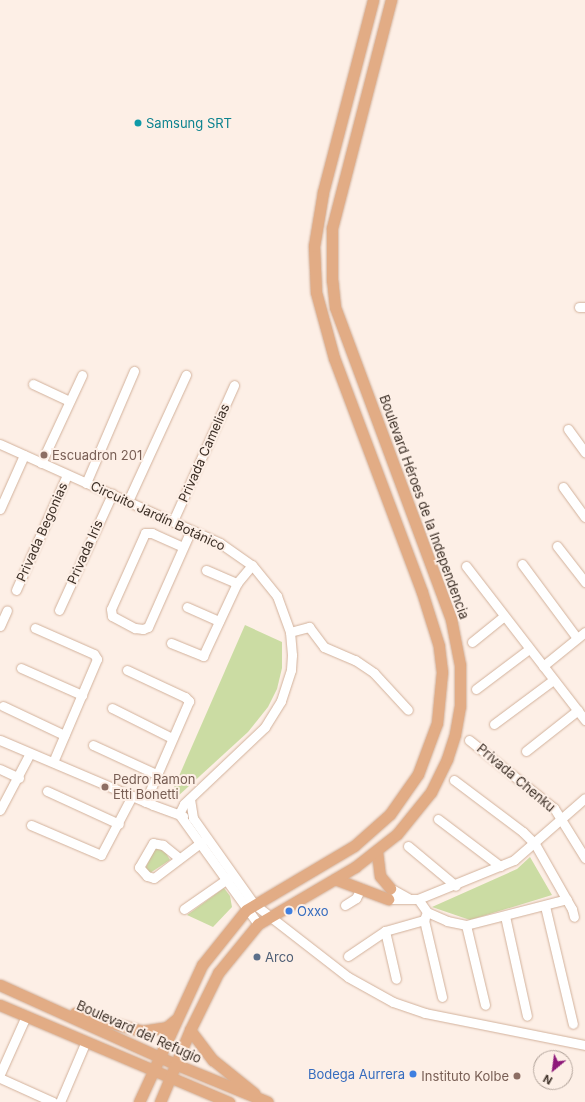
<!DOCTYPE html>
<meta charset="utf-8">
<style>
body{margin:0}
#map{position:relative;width:585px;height:1102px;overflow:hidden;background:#fdefe6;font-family:Inter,sans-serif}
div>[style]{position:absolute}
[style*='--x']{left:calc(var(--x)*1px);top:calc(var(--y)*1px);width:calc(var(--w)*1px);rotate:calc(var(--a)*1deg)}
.green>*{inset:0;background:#cbdca3}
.roads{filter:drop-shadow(0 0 1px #d2b19b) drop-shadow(0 0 1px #d2b19b)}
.minor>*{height:9px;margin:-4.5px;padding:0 4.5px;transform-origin:4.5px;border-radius:4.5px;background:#fff}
.major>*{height:11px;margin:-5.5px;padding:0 5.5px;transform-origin:5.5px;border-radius:5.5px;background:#e2ac85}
.dots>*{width:11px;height:11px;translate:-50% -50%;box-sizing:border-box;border:2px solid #fdefe6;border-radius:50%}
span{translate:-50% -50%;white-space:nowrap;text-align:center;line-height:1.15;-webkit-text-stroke:4px #fdefe6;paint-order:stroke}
.culture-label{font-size:13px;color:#0d838f}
.left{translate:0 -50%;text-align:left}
.street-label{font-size:13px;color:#3c2f26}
.education-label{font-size:13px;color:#785e54}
.right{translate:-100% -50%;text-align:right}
.shop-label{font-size:13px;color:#366cbe}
.service-label{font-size:13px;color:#4e5e75}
.north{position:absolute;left:533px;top:1050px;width:40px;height:40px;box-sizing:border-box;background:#fdefe6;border:1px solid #b0a299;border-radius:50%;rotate:209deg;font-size:11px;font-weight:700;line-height:16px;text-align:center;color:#3c2f26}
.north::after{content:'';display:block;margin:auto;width:14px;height:18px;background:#8e1979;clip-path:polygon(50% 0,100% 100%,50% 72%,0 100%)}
</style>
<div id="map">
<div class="green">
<i style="clip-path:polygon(245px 625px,282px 642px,282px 668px,277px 689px,268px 707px,248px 732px,177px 797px,169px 799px)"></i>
<i style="clip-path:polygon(156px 846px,166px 853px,170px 860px,150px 873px,145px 869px)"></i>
<i style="clip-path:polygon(530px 857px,552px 895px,470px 920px,432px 907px,517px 869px)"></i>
<i style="clip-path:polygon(224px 888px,230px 896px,232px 907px,213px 927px,187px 915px)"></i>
</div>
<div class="roads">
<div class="minor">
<i style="--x:579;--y:307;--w:6;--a:0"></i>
<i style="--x:33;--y:384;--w:40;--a:25"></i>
<i style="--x:568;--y:429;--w:29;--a:54"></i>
<i style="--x:0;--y:444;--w:241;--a:24.2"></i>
<i style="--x:220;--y:543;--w:39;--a:35"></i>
<i style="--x:252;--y:565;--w:40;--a:51"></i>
<i style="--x:277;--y:596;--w:38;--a:70"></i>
<i style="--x:290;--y:632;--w:23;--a:85"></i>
<i style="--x:292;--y:655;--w:15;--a:94"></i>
<i style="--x:291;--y:670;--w:33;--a:108"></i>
<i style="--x:281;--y:701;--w:31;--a:122"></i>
<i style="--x:265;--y:727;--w:112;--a:136.5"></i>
<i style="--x:184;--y:804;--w:11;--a:117"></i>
<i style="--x:179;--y:814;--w:135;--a:54.3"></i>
<i style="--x:41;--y:463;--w:97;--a:-65"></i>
<i style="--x:86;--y:483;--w:122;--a:-66.8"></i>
<i style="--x:563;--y:487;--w:37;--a:54"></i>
<i style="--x:128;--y:501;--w:139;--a:-65.3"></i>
<i style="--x:0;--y:509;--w:59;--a:-66"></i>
<i style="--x:173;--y:521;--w:149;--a:-65.8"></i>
<i style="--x:557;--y:546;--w:46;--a:52.1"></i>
<i style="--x:183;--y:547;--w:34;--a:-156"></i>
<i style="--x:152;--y:533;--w:7;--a:180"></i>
<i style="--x:145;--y:533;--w:83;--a:114.1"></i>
<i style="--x:111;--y:609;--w:7;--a:82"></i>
<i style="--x:112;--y:616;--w:26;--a:28"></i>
<i style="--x:135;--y:628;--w:8;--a:7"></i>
<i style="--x:143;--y:629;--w:5;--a:-22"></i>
<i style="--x:148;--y:627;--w:106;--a:-66.1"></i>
<i style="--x:522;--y:564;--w:92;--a:53.4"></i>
<i style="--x:466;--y:566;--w:195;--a:52.3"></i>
<i style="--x:206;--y:570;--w:34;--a:23"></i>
<i style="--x:16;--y:590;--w:126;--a:-66.1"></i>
<i style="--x:187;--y:607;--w:35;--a:24"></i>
<i style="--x:59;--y:610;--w:128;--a:-65.4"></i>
<i style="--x:0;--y:626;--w:17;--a:-66"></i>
<i style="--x:35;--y:628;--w:64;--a:23.8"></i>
<i style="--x:94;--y:654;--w:6;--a:59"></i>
<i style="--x:97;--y:659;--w:112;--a:113.1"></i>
<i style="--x:290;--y:632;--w:20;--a:-15"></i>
<i style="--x:309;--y:627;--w:25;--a:53"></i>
<i style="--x:324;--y:647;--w:34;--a:23"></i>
<i style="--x:355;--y:660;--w:23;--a:34"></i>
<i style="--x:374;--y:673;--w:50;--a:47.4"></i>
<i style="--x:472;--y:642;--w:41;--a:-39.1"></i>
<i style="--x:171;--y:643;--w:35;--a:22"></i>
<i style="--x:203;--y:656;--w:81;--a:-65"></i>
<i style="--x:237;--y:583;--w:23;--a:-50"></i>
<i style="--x:543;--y:666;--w:54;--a:-39"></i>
<i style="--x:21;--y:668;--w:67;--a:23.9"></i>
<i style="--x:127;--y:670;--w:64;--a:25"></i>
<i style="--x:185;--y:697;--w:6;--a:45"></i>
<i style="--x:189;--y:701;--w:110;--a:113.5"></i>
<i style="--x:476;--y:689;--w:66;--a:-37"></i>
<i style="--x:3;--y:706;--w:68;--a:25.4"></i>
<i style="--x:112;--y:708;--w:67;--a:26.6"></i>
<i style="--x:494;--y:724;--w:74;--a:-36.7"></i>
<i style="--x:0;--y:740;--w:166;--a:23"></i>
<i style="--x:153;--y:805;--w:32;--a:20"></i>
<i style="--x:469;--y:740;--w:109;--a:38.7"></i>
<i style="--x:554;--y:808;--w:59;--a:58.2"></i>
<i style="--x:93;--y:745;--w:69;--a:24.7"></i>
<i style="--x:526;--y:751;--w:66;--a:-38.3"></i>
<i style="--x:0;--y:769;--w:21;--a:25"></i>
<i style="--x:454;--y:780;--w:86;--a:37"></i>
<i style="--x:523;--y:832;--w:17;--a:45"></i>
<i style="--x:535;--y:844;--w:75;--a:60.4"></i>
<i style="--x:572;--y:909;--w:8;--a:76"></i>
<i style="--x:47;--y:791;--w:79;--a:24.6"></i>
<i style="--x:190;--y:799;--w:19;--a:81"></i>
<i style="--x:193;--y:818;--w:105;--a:54.7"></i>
<i style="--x:254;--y:904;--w:119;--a:37.8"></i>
<i style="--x:348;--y:977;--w:51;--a:29.1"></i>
<i style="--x:393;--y:1002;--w:34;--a:19"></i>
<i style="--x:425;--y:1013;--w:163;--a:11.3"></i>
<i style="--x:0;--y:810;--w:64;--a:-62.2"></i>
<i style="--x:438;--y:819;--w:78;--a:37.2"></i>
<i style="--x:31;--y:825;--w:76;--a:23.2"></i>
<i style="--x:101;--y:855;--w:67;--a:-62.3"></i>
<i style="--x:408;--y:846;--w:62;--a:39.8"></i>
<i style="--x:179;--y:858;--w:21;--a:-141"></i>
<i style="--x:163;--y:845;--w:10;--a:-169"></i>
<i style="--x:153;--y:843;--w:28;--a:120"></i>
<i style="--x:139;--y:867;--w:12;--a:48"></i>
<i style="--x:147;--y:876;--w:7;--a:16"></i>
<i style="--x:154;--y:878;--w:61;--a:-37.1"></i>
<i style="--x:390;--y:888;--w:21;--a:29"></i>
<i style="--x:388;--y:899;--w:30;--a:0"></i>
<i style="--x:418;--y:899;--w:104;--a:-22.1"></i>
<i style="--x:514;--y:860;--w:94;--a:-41.1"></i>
<i style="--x:418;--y:899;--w:16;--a:55"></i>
<i style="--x:427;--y:912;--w:22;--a:24"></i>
<i style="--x:447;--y:921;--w:19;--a:12"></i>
<i style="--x:466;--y:925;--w:104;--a:-14.4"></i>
<i style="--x:345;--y:905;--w:13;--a:-32"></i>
<i style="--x:356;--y:898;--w:11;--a:-63"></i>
<i style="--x:545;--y:906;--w:121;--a:76.7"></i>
<i style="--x:184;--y:909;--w:56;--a:-34.8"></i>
<i style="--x:427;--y:912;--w:9;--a:111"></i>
<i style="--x:424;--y:920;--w:79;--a:76.8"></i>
<i style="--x:505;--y:916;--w:102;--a:77.6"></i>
<i style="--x:466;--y:925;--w:82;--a:76.6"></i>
<i style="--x:385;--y:931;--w:49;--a:77.1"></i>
<i style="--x:348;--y:956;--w:45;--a:-34"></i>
<i style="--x:385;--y:931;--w:41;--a:-15.8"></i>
<i style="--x:0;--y:1074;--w:64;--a:-65.9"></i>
<i style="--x:0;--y:1078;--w:58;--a:24.4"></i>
<i style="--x:60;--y:1102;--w:66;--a:-66.9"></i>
</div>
<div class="major">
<i style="--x:377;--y:852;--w:24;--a:83"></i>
<i style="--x:380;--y:876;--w:16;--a:50"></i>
<i style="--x:335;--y:879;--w:57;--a:20.7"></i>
<i style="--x:0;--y:985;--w:192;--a:24.3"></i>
<i style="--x:175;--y:1064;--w:100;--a:22.2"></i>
<i style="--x:0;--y:1005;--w:249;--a:23"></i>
<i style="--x:75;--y:1013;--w:69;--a:15"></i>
<i style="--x:142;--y:1031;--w:25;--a:-9"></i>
<i style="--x:167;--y:1027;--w:11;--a:-41"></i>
<i style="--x:190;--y:1030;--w:38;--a:53"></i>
<i style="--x:213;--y:1060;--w:53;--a:38.8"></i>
<i style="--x:139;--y:1102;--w:151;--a:-65.3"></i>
<i style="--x:202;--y:965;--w:70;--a:-51.3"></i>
<i style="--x:246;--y:910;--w:126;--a:-30.7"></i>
<i style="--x:354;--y:846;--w:48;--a:-41.6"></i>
<i style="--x:390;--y:814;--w:49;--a:-55"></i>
<i style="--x:418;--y:774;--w:54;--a:-69.6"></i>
<i style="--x:437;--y:723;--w:51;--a:-84.4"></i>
<i style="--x:442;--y:672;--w:26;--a:-97"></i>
<i style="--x:439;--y:646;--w:57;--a:-107.5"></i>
<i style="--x:422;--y:592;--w:250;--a:-110.6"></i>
<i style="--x:334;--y:358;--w:68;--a:-105.3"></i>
<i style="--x:316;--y:292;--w:46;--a:-92.5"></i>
<i style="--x:314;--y:246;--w:55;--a:-80.5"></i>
<i style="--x:323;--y:192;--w:198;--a:-75.4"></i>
<i style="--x:160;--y:1102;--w:78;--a:-67.4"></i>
<i style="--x:190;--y:1030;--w:64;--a:-63.8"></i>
<i style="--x:218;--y:973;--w:63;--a:-50.8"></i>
<i style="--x:258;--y:924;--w:113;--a:-30.4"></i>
<i style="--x:355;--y:867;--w:53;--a:-38.2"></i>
<i style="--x:397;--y:834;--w:54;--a:-51"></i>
<i style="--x:431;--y:792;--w:37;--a:-64"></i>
<i style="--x:447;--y:759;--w:26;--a:-72"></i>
<i style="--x:455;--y:734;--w:28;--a:-80"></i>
<i style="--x:460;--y:706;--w:41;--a:-90"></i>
<i style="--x:460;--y:665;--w:47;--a:-101.1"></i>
<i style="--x:451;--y:619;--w:333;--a:-110.4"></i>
<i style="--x:335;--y:307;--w:27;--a:-96"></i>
<i style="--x:332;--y:280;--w:52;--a:-90"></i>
<i style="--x:332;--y:228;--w:236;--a:-75.5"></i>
</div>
</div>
<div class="dots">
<i style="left:138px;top:123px;background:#0f9aa8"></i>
<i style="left:44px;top:455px;background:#8d6e63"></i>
<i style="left:105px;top:787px;background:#8d6e63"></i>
<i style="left:289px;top:911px;background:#3f7fe0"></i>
<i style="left:257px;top:957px;background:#5c6f8a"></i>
<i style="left:413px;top:1074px;background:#3f7fe0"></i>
<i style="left:517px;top:1076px;background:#8d6e63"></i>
</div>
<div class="culture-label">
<span class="left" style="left:146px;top:123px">Samsung SRT</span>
</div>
<div class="street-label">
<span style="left:204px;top:453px;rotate:-66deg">Privada Camelias</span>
<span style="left:424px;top:507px;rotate:70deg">Boulevard Héroes de la Independencia</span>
<span style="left:158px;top:516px;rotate:25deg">Circuito Jardín Botánico</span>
<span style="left:42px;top:532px;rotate:-66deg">Privada Begonias</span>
<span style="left:85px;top:552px;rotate:-66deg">Privada Iris</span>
<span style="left:516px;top:778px;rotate:40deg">Privada Chenku</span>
<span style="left:139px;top:1032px;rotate:24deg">Boulevard del Refugio</span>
</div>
<div class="education-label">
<span class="left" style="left:52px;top:455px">Escuadron 201</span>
<span class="left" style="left:113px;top:787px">Pedro Ramon<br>Etti Bonetti</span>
<span class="right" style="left:509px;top:1076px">Instituto Kolbe</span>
</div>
<div class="shop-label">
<span class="left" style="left:297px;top:911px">Oxxo</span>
<span class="right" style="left:405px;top:1074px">Bodega Aurrera</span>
</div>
<div class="service-label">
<span class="left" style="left:265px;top:957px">Arco</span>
</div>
<div class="north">N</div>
</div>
